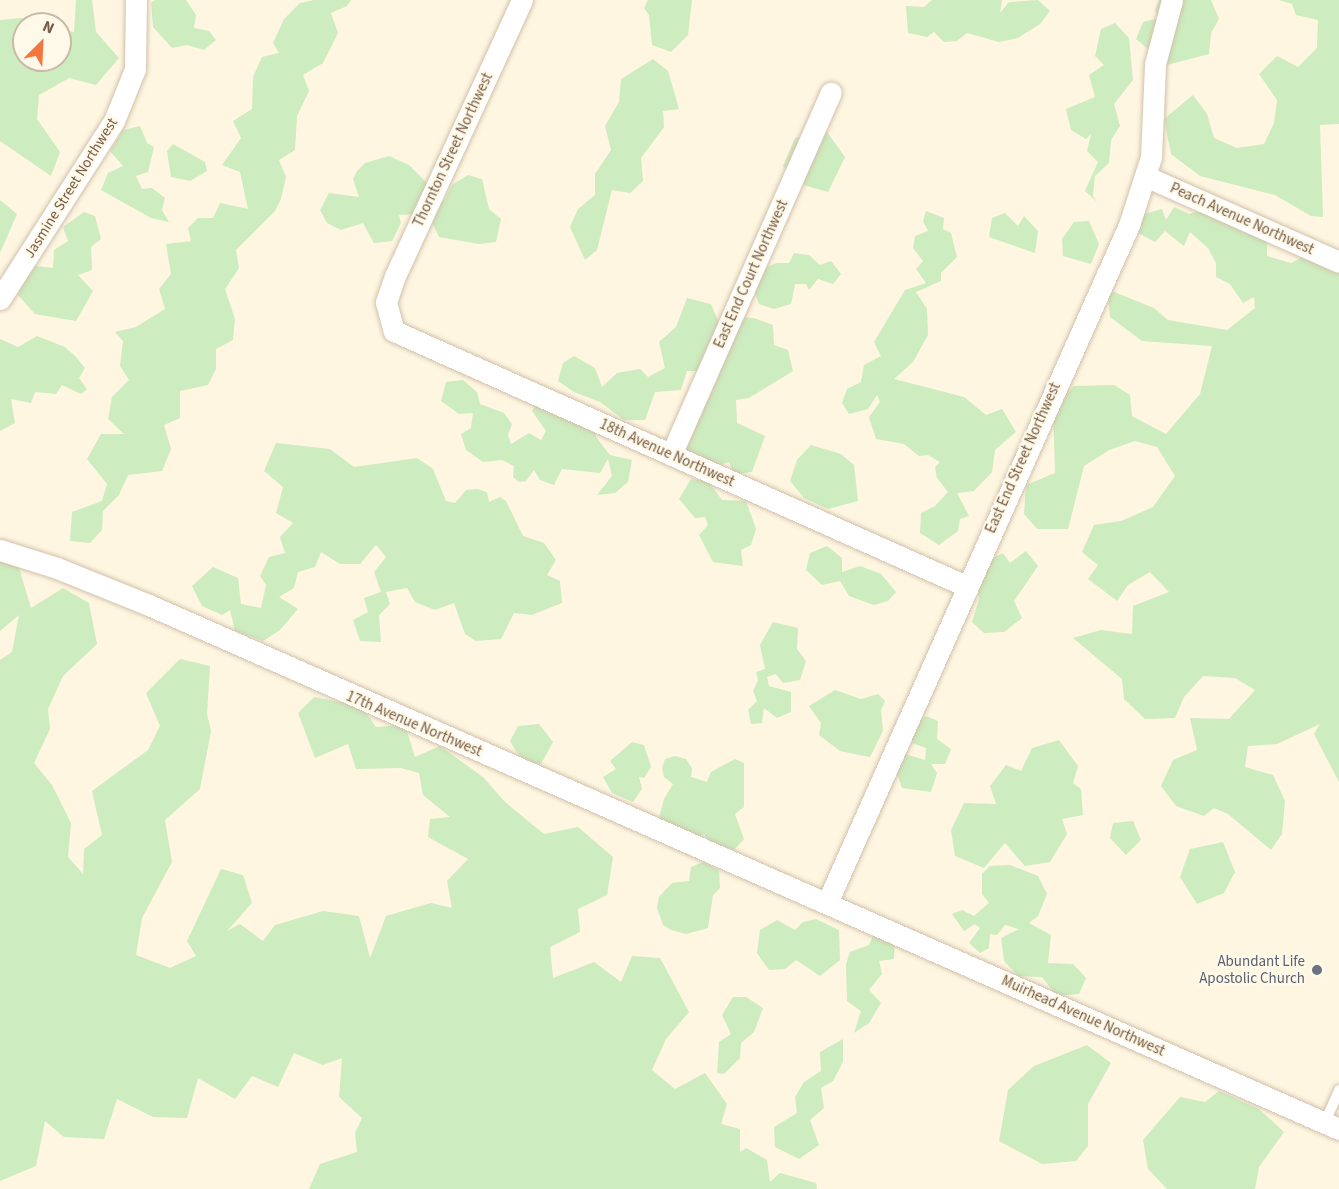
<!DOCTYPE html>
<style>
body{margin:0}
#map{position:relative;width:1339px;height:1189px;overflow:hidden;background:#fef6e1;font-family:"Source Sans 3",sans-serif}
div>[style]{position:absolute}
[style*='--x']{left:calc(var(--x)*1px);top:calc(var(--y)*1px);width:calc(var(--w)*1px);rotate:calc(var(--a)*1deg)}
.green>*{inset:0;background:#cdecbf}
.roads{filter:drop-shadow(0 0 2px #d2c0aa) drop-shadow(0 0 2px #d2c0aa)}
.lane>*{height:10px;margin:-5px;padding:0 5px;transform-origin:5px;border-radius:5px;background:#fff}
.street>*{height:21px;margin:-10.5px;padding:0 10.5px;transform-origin:10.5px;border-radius:10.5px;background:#fff}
.dots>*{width:16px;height:16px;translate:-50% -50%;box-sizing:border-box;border:3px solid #fff9e9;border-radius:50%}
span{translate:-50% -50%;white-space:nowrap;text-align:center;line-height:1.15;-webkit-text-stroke:4.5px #fff9e9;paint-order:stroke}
.street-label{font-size:15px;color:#775c46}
.worship-label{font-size:15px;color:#5b616d}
.right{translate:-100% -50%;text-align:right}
.north{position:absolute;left:12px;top:12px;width:60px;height:60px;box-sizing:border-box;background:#fff9e9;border:2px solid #c9baa8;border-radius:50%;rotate:24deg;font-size:16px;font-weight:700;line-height:24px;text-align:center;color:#775c46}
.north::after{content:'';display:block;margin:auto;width:21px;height:27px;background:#f2763d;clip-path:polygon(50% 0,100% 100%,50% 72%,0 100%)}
</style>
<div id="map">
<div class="green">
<i style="clip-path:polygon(76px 0,92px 0,96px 32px,119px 58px,96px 85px,69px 78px,39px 95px,37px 119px,60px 152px,51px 176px,0 141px,0 20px,33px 17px,42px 24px,24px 24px,24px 60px,60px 60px,60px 30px,74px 32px)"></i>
<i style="clip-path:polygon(155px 0,186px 0,196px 15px,194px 28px,209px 31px,216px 40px,204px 50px,187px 45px,172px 48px,153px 27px,151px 3px)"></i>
<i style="clip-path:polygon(314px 0,351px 0,347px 6px,331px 13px,338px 33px,323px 63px,303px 75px,309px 91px,297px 116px,295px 150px,279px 160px,286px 177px,281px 199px,275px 211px,236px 250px,239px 268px,225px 289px,235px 319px,233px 340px,216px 349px,216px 369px,208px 385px,180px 391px,180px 418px,164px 425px,171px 449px,162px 471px,128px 475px,119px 495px,103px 511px,102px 530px,90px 543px,70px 541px,72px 512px,102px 501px,107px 484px,87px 459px,101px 434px,124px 434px,108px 419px,112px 397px,129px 380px,120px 366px,123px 341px,115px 332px,136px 327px,165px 309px,159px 289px,171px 274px,166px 244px,191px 241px,188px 228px,198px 218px,213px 218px,220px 203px,248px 209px,240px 172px,222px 165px,241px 138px,233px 121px,252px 109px,253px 77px,262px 57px,279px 53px,273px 43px,284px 19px,300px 3px)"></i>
<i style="clip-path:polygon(648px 0,692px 0,688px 35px,671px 52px,652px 45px,649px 15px,644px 8px)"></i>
<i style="clip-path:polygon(932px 0,1002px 0,1000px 13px,1009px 2px,1038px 0,1050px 11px,1040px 24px,1018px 38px,999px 42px,967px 33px,957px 41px,944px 42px,934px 32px,927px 37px,908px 33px,906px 6px,924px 7px)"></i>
<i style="clip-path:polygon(1159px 0,1211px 0,1219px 19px,1211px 33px,1209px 54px,1167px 65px,1136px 39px,1143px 22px,1158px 18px,1155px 10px)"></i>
<i style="clip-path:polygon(1279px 0,1339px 0,1339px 124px,1320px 125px,1323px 217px,1311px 216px,1275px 195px,1200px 176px,1171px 154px,1164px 119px,1193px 95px,1207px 114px,1214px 138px,1237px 148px,1264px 144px,1274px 123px,1277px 100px,1259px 74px,1277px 56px,1298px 67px,1317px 48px,1318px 20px,1296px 15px,1292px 4px)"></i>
<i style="clip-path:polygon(1115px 23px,1129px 38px,1133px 80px,1114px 104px,1120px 126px,1111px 140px,1109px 163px,1095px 176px,1093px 196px,1097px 202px,1085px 191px,1098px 162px,1087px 151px,1091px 134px,1086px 139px,1071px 130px,1066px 109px,1095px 97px,1089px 75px,1104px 65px,1095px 56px,1101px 29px)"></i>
<i style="clip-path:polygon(653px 59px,668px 71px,679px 109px,663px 111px,664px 127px,641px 158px,643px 181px,630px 193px,612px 190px,597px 250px,585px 260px,570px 227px,578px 209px,595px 195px,595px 174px,611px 150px,605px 126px,619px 102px,621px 79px)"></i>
<i style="clip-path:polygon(140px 126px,147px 143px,154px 147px,148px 172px,136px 176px,142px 189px,152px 188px,165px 198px,162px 210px,169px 222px,151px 218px,101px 190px,108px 173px,123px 166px,110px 151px,123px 130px)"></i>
<i style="clip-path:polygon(827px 132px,845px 157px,828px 192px,803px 185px,783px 166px,795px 138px)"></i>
<i style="clip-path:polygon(173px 144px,205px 162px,207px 171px,190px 181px,171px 177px,167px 151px)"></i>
<i style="clip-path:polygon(389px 156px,409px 165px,428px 184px,436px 202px,445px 200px,452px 185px,468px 175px,482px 179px,489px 209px,501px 219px,496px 242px,479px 244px,439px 237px,431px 221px,417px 214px,399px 215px,401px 223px,392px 241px,374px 243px,363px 223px,341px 230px,327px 223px,320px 210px,329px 193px,359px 197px,353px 179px,357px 171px,365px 163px)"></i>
<i style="clip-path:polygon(0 200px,17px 214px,0 253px)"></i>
<i style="clip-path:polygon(1174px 207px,1189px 214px,1208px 208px,1267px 237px,1267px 256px,1291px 263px,1323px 246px,1339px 269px,1339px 782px,1314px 734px,1320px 724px,1277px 744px,1248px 746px,1245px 767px,1273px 775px,1285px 801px,1282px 834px,1271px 850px,1228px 814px,1214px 808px,1204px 816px,1176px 806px,1161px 786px,1173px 760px,1197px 750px,1190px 718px,1229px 719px,1255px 690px,1235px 678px,1203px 676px,1184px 697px,1175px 718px,1145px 719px,1124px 699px,1122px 679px,1073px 638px,1101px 630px,1132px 634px,1133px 606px,1169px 592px,1150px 572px,1128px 585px,1117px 601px,1088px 579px,1098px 565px,1082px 552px,1094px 525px,1121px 521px,1153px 507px,1175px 476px,1157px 447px,1135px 441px,1109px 450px,1084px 466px,1068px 529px,1037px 529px,1024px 514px,1026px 485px,1055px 473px,1053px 406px,1074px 386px,1114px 385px,1130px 395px,1132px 416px,1166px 434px,1200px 394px,1212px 346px,1142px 341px,1110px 317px,1107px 289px,1154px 308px,1168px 320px,1227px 330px,1255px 308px,1254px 297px,1243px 303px,1230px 284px,1216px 277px,1216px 263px,1208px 248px,1190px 232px,1184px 246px,1165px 231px,1155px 242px,1138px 233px,1140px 215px,1162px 209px,1166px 220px)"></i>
<i style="clip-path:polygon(926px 211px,944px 218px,943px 229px,951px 233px,957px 257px,941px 273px,941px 281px,916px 292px,927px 309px,928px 335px,913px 362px,894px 379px,964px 397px,986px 415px,1002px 409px,1016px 432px,995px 450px,992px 472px,974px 491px,957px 493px,969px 516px,960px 519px,958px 531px,939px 545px,920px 533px,921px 513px,935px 506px,948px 492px,937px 478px,935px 467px,940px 462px,928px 455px,919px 456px,904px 444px,876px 439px,869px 417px,880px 402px,877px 395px,868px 409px,849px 414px,842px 403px,847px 389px,861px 382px,864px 365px,881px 356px,874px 342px,905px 290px,926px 283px,916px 269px,923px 261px,913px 248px,915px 236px,928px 231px,923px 221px)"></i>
<i style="clip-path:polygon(84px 212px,95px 216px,101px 239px,91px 247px,92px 270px,78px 275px,93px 291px,76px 321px,35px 314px,18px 295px,27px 265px,53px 268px,54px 250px,68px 241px,63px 227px)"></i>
<i style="clip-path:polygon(1005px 213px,1018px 226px,1024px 216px,1038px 231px,1035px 253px,989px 237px,992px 218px)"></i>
<i style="clip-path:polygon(1089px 221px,1099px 244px,1091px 264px,1063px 256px,1062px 239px,1074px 222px)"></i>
<i style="clip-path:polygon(794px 253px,809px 255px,820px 265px,831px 261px,841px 274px,833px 284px,818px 279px,809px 290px,806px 284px,795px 284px,791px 304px,774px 309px,759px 304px,752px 285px,759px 271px,776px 263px,789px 263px)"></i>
<i style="clip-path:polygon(687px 298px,711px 304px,722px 330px,735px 317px,754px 318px,773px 325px,774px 345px,788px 350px,793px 371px,749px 398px,736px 400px,737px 423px,765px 436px,752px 472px,734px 474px,729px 462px,711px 467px,684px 450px,678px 414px,690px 400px,700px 371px,687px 371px,681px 390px,655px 392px,645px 420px,624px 420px,600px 402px,574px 392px,558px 381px,563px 363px,574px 356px,595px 368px,602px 387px,617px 373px,640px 369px,648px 377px,665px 368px,659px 342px,676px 327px)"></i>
<i style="clip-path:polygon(37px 336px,65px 347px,75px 356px,85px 368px,79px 378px,87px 389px,81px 394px,62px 385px,56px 394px,35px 392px,31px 403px,11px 399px,15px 423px,0 431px,0 339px,18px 347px)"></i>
<i style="clip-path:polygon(463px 380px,477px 392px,480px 404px,504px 413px,512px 424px,508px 435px,511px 444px,529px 433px,541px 440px,546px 431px,532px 411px,538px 401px,593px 412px,596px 437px,610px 455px,632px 460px,628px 482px,615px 493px,597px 495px,612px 476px,608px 459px,600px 473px,562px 469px,554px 485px,540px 480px,534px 470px,526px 481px,519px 482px,513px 477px,514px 466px,502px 460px,483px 462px,466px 450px,461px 434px,471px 428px,473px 413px,459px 414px,441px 401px,446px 382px)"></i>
<i style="clip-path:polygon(276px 443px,330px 449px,354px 467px,417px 458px,433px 469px,446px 501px,455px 503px,466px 490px,478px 489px,487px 492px,489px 502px,500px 497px,506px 501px,523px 536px,544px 543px,556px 560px,547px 575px,560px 581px,562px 603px,532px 615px,514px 613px,501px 639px,476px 641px,465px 634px,454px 603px,435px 610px,415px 602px,407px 588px,396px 590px,386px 592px,390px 604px,379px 615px,381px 642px,360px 641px,353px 620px,368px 612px,364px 598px,381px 592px,374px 572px,386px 557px,376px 545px,360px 564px,340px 564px,321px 552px,315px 567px,298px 572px,294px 588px,279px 597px,298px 609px,280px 630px,263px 641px,235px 631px,230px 610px,222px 615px,202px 606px,192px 586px,213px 567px,238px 578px,241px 604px,261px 608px,266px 585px,260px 576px,269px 557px,285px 553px,280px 537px,293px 523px,276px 513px,283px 487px,264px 471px)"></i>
<i style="clip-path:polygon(811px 445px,841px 454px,854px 465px,858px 501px,828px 509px,804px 498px,790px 481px,797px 460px)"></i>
<i style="clip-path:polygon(691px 479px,708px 481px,722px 500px,746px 501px,756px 529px,751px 545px,741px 550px,743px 566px,713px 562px,699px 535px,708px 525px,705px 517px,695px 518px,679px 499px)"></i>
<i style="clip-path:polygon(827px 546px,842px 558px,842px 572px,860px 566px,881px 574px,896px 592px,888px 601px,874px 605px,849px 596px,840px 581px,822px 585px,806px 570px,810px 553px)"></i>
<i style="clip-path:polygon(1026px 551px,1038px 566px,1014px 601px,1022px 618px,1004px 632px,984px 633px,972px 622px,979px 599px,977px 579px,988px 560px,1003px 553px,1010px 563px)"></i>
<i style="clip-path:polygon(0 559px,17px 561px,31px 608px,63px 588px,89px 603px,97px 644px,63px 676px,48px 709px,50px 729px,34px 763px,52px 785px,71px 823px,68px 857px,83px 874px,84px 849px,102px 835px,92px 791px,148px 750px,160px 726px,146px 693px,180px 659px,210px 666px,207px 714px,211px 731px,200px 789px,165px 820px,172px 862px,142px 918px,136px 955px,170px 968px,196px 956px,187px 941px,221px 869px,243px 875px,252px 903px,227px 931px,240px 924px,263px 941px,275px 925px,323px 911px,359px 916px,370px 958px,386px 916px,431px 903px,452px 908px,447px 881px,468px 859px,428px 837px,430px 819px,450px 817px,423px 795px,419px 773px,401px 768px,356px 769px,348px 744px,315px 758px,298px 713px,314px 697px,361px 706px,376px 727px,405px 725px,415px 757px,440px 746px,483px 777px,505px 802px,544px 834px,578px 827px,613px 857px,607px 895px,578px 909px,580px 932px,550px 947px,553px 978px,594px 962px,621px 982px,632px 956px,660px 958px,689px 1012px,666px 1039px,652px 1070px,675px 1089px,705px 1073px,727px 1104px,721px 1124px,740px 1129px,740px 1152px,746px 1148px,767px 1160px,770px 1182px,780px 1173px,816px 1183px,817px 1189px,309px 1189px,320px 1164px,357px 1152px,355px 1133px,362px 1118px,339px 1097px,342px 1058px,323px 1065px,294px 1053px,278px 1087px,252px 1076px,235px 1099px,198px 1078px,187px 1118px,153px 1117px,117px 1099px,104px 1139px,64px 1137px,45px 1121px,36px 1166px,0 1181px,0 660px,12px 652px,19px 615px,0 631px)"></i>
<i style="clip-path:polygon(773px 622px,798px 628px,797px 649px,806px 661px,800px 680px,783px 683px,776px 674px,767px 677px,769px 686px,791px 692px,791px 712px,777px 718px,764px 708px,762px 723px,751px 724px,748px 710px,757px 701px,753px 691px,758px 680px,756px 672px,765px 669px,760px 645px)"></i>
<i style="clip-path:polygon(835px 690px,861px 699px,878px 694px,885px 701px,881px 710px,883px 731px,870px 757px,840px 751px,819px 735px,821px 723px,809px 706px)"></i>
<i style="clip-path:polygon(926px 716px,938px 721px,937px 739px,951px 749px,945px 764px,931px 764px,937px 773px,931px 792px,902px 788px,896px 770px,905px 754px,925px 760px,926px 748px,909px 742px,909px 728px)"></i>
<i style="clip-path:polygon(539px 724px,553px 742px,541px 764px,523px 762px,510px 741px,518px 726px)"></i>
<i style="clip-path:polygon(1059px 740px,1078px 766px,1073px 783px,1081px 789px,1083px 815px,1062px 819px,1067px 834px,1050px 862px,1025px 866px,1005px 843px,984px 868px,955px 856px,951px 830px,964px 803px,996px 804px,990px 786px,1006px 765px,1021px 771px,1032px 748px)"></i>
<i style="clip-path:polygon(632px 742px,644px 745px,651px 767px,644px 778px,639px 777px,642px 789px,633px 802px,612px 793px,603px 777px,616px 769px,610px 761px)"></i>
<i style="clip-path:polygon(675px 756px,686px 759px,692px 768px,691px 777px,707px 782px,711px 772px,735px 759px,744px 763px,744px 807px,735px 814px,744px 839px,734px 850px,709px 842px,704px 834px,698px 838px,677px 834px,659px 818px,664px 799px,673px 784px,664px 777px,662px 768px,665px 759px)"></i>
<i style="clip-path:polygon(1133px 821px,1141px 840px,1126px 855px,1110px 838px,1113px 823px)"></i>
<i style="clip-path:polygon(1223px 842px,1235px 872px,1224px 893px,1197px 904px,1180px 877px,1190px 849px)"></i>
<i style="clip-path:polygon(703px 862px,719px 870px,720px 888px,713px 895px,708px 928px,686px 934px,671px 930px,663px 925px,657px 908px,659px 897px,672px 883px,689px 881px,691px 867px)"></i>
<i style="clip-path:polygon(1010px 865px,1038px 876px,1047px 894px,1038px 916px,1029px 923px,1051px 935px,1048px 963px,1073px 964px,1086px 978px,1079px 994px,1057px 996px,1042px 977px,1018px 976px,1004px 961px,1001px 938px,1019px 929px,1005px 925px,997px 935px,990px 934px,989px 948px,980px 953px,969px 943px,980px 928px,975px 924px,964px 931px,952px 914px,962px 910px,974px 916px,989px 903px,982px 894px,982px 874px,990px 866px)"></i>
<i style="clip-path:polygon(816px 919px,839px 930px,840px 960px,820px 976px,796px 960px,785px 969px,769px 970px,757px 953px,760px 930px,777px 920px,795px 930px,803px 922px)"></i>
<i style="clip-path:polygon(875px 932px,895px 941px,894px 959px,879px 961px,882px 974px,869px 990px,881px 1003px,869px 1023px,854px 1033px,861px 1011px,847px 1001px,846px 964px,850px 952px,869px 945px)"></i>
<i style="clip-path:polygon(733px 997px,746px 997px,763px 1008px,754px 1032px,741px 1043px,740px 1058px,724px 1074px,717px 1073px,719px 1042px,731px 1034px,722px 1015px)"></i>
<i style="clip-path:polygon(843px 1039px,843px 1062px,833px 1081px,821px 1088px,824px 1108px,810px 1120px,819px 1145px,799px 1159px,775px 1147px,774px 1127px,797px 1113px,795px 1097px,804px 1082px,821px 1071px,820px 1052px)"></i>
<i style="clip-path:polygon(1087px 1045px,1111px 1063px,1088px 1104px,1088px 1146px,1076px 1161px,1042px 1164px,999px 1141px,1008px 1090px,1034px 1066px)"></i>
<i style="clip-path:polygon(1219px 1091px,1259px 1109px,1284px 1132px,1259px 1167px,1255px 1189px,1167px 1189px,1148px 1169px,1143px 1140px,1180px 1097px,1205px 1102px)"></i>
</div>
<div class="roads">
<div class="lane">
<i style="--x:1325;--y:1122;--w:35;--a:-66"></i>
</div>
<div class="street">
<i style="--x:522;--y:0;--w:304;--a:114.7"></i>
<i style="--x:395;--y:276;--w:28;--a:109"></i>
<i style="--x:386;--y:302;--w:30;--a:75"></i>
<i style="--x:394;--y:331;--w:626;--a:24.03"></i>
<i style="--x:1145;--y:176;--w:212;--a:23.9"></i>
<i style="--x:0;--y:299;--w:211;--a:-57.4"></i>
<i style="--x:114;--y:121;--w:56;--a:-68"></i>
<i style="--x:135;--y:69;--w:69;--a:-89.2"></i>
<i style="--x:671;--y:455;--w:396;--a:-66.2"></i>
<i style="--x:0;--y:550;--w:60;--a:17.5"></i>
<i style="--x:57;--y:568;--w:99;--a:21.9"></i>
<i style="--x:149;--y:605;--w:1300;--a:23.77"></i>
<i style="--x:827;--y:903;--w:742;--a:-65.99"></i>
<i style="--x:1129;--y:225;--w:71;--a:-72.1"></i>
<i style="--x:1151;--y:157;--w:93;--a:-87.5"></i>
<i style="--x:1155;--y:64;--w:66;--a:-75.1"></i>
</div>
</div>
<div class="dots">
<i style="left:1317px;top:970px;background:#6b7280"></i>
</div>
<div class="street-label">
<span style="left:453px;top:150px;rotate:-65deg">Thornton Street Northwest</span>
<span style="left:71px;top:188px;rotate:-58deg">Jasmine Street Northwest</span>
<span style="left:1242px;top:219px;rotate:24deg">Peach Avenue Northwest</span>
<span style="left:751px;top:274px;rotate:-66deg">East End Court Northwest</span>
<span style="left:667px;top:453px;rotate:24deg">18th Avenue Northwest</span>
<span style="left:1023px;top:458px;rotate:-66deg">East End Street Northwest</span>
<span style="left:414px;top:724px;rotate:23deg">17th Avenue Northwest</span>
<span style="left:1083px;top:1016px;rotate:24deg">Muirhead Avenue Northwest</span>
</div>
<div class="worship-label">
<span class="right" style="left:1305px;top:970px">Abundant Life<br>Apostolic Church</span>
</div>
<div class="north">N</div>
</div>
